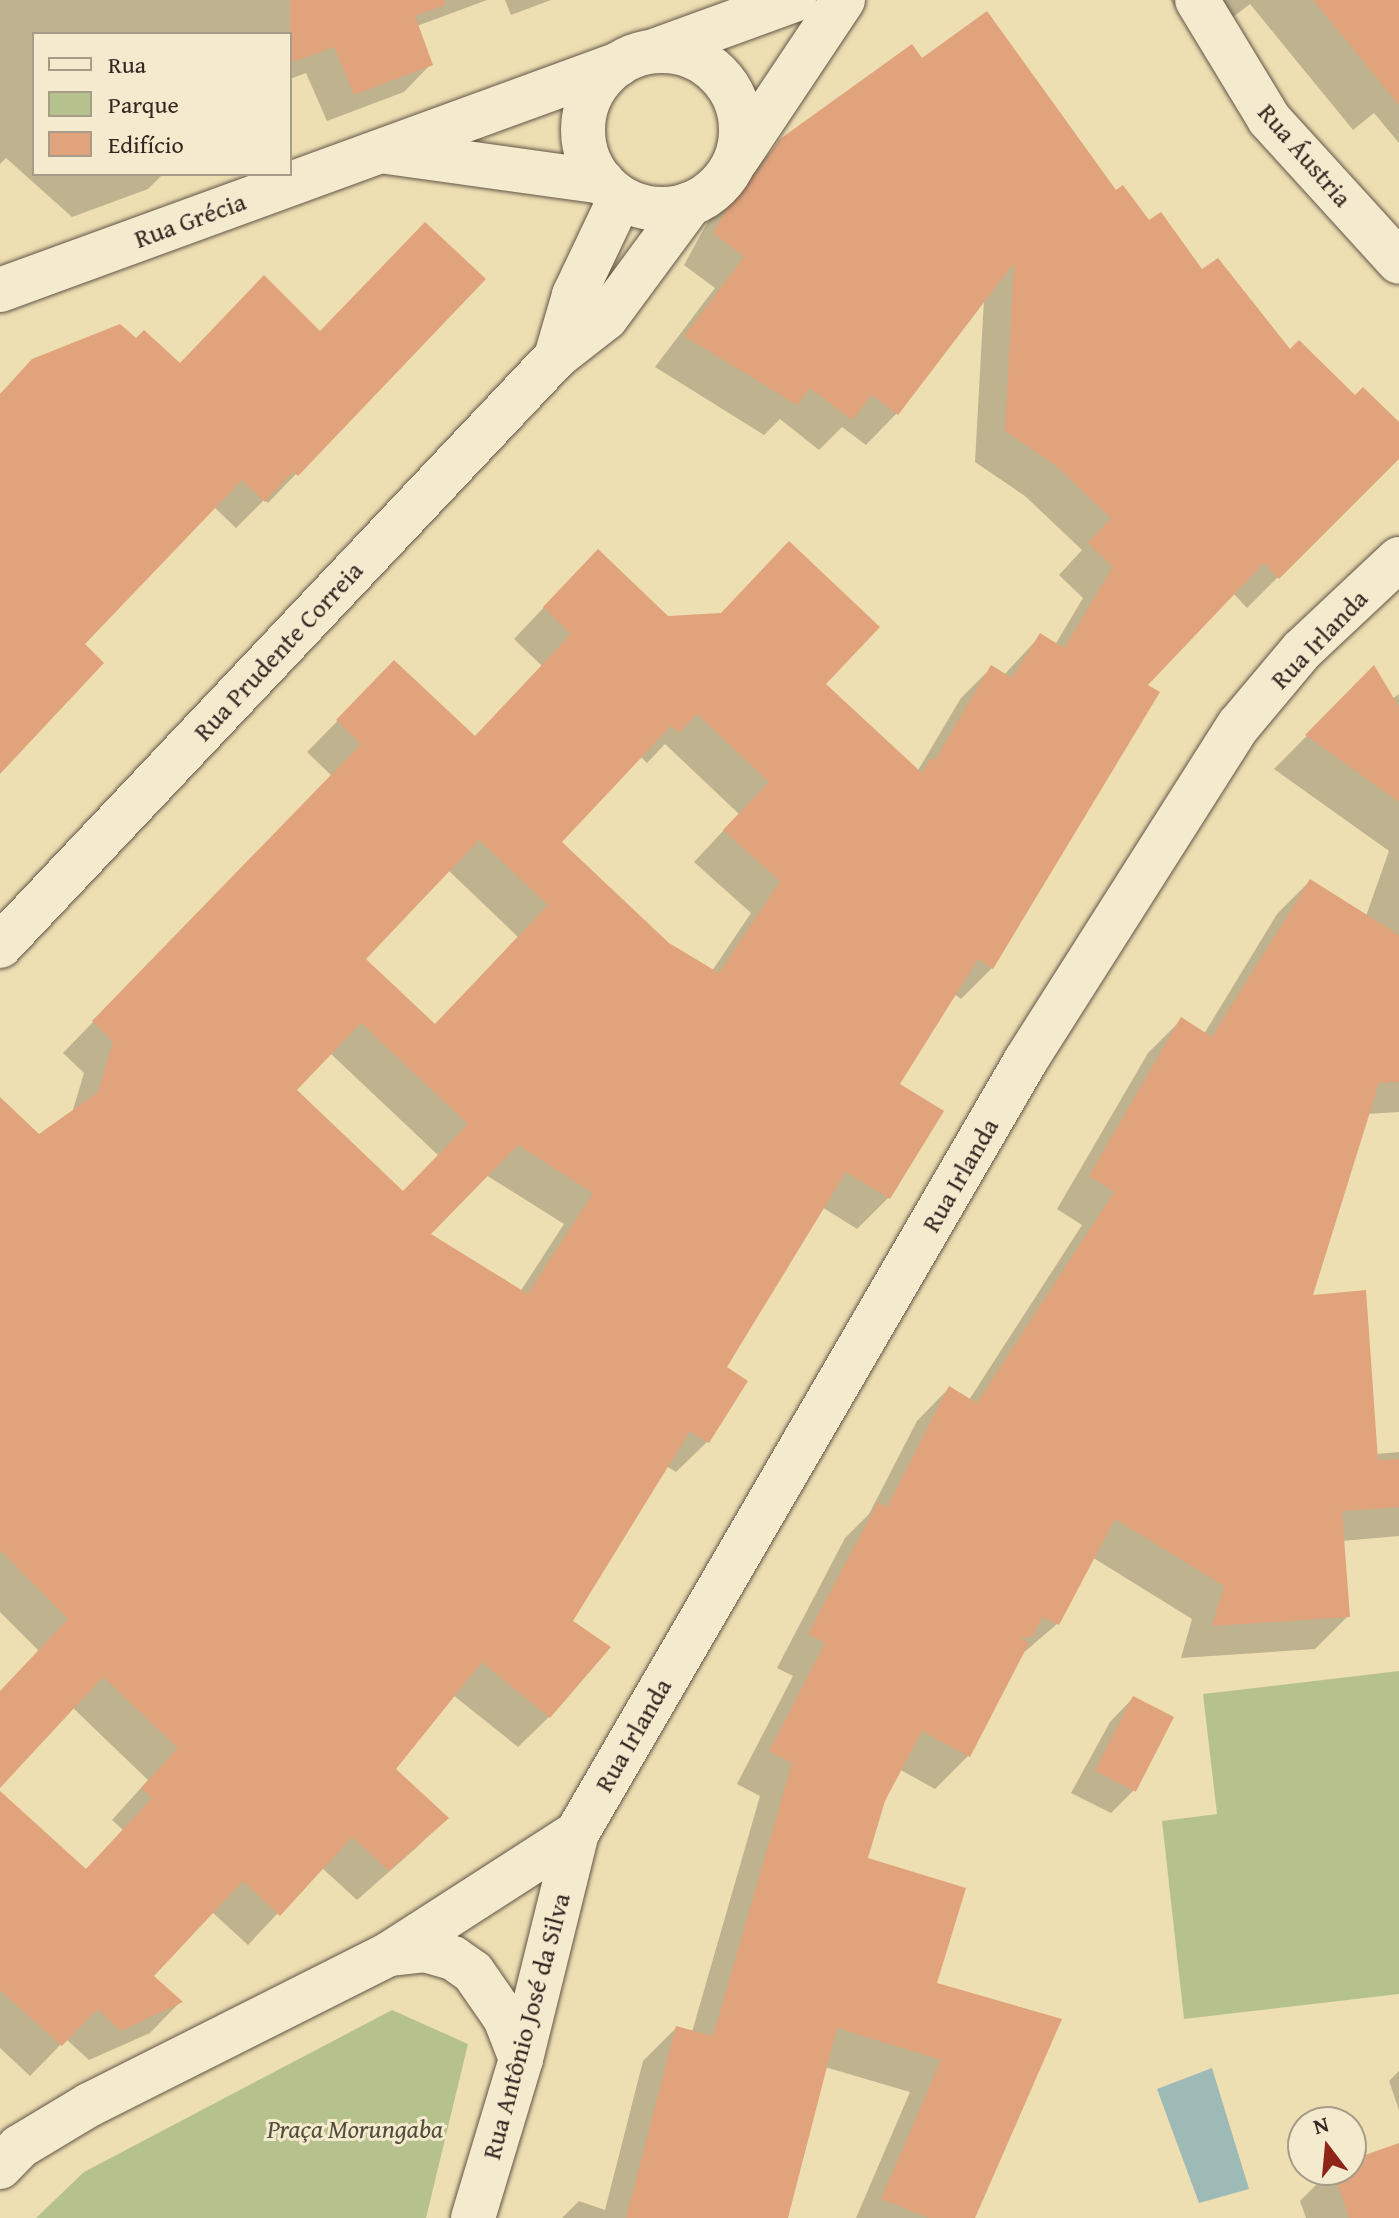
<!DOCTYPE html>
<meta charset="utf-8">
<style>
body{margin:0}
#map{position:relative;width:1399px;height:2218px;overflow:hidden;background:#eedfb3;font-family:"Gentium Book Plus",serif}
div>[style]{position:absolute}
[style*='--x']{left:calc(var(--x)*1px);top:calc(var(--y)*1px);width:calc(var(--w)*1px);rotate:calc(var(--a)*1deg)}
.green>*{inset:0;background:#b6c28e}
.water>*{inset:0;background:#9dbab7}
.shadow>*{inset:0;background:#0003}
.building>*{inset:0;background:#e0a37c;transform-origin:0 0}
.roads{filter:drop-shadow(0 0 2px #625546) drop-shadow(0 0 2px #625546)}
.street>*{height:44px;margin:-22px;padding:0 22px;transform-origin:22px;border-radius:22px;background:#f4eace}
.street>.ring{margin:-22px;padding:0;box-sizing:content-box;background:none;border:44px solid #f4eace;border-radius:50%}
span{translate:-50% -50%;white-space:nowrap;text-align:center;line-height:1.15;-webkit-text-stroke:6px #f4eace;paint-order:stroke}
.street-label{font-size:26px;color:#332721}
.park-label{font-size:26px;color:#544e3c;font-style:italic}
.legend{position:absolute;left:32px;top:32px;width:260px;height:144px;box-sizing:border-box;background:#f4eace;border:2px solid #a79c89;margin:0;padding:10px 14px;list-style:none;font-size:24px;color:#332721}
.legend li{display:flex;align-items:center;gap:16px;height:40px}
.legend b{width:40px;border:2px solid #a79c89}
.north{position:absolute;left:1287px;top:2106px;width:80px;height:80px;box-sizing:border-box;background:#f4eace;border:2px solid #a79c89;border-radius:50%;rotate:344deg;font-size:22px;font-weight:700;line-height:32px;text-align:center;color:#332721}
.north::after{content:'';display:block;margin:auto;width:28px;height:36px;background:#8f2418;clip-path:polygon(50% 0,100% 100%,50% 72%,0 100%)}
</style>
<div id="map">
<div class="green">
<i style="clip-path:polygon(1399px 1671px,1399px 1994px,1184px 2019px,1162px 1821px,1217px 1814px,1203px 1694px)"></i>
<i style="clip-path:polygon(392px 2010px,468px 2044px,426px 2218px,36px 2218px,84px 2172px)"></i>
</div>
<div class="water">
<i style="clip-path:polygon(1212px 2068px,1249px 2189px,1199px 2203px,1157px 2089px)"></i>
</div>
<div class="shadow">
<i style="clip-path:polygon(0 0,487px 0,417px 26px,431px 64px,404px 92px,327px 121px,306px 73px,290px 79px,290px 34px,34px 34px,34px 174px,163px 174px,148px 189px,72px 217px,6px 158px,0 164px)"></i>
<i style="clip-path:polygon(505px 0,551px 0,511px 15px)"></i>
<i style="clip-path:polygon(1170px 0,1399px 0,1399px 143px,1374px 113px,1353px 130px,1250px 4px,1202px 41px)"></i>
<i style="clip-path:polygon(evenodd,922px 61px,1116px 193px,1289px 352px,1399px 425px,1399px 456px,1247px 608px,1233px 593px,1145px 685px,992px 968px,961px 999px,954px 994px,897px 1084px,941px 1111px,888px 1198px,857px 1229px,822px 1207px,724px 1368px,707px 1442px,676px 1472px,666px 1466px,570px 1621px,549px 1717px,518px 1747px,453px 1695px,393px 1769px,446px 1818px,416px 1848px,357px 1900px,321px 1867px,248px 1945px,212px 1912px,151px 1976px,180px 2002px,150px 2033px,89px 2060px,66px 2039px,30px 2076px,0 2048px,0 1794px,85px 1871px,123px 1830px,112px 1820px,148px 1780px,72px 1707px,0 1785px,0 1692px,39px 1651px,0 1612px,0 1100px,38px 1136px,72px 1113px,84px 1073px,63px 1053px,332px 776px,307px 752px,364px 694px,474px 738px,542px 666px,514px 639px,567px 583px,823px 684px,917px 772px,961px 698px,991px 668px,1004px 675px,1040px 636px,1055px 645px,1083px 598px,1059px 575px,1082px 550px,1025px 496px,975px 462px,984px 299px,896px 414px,866px 445px,842px 427px,819px 450px,780px 419px,764px 435px,655px 367px,715px 288px,684px 265px,711px 216px,782px 140px,922px 61px,665px 744px,739px 814px,694px 862px,751px 913px,712px 971px,667px 945px,559px 842px,640px 756px,647px 763px,665px 744px,922px 61px,448px 870px,518px 937px,434px 1026px,363px 959px,448px 870px,922px 61px,330px 1053px,439px 1156px,403px 1193px,294px 1090px,330px 1053px,922px 61px,486px 1175px,564px 1224px,520px 1292px,428px 1234px,486px 1175px)"></i>
<i style="clip-path:polygon(483px 280px,268px 503px,264px 500px,236px 528px,214px 507px,82px 645px,0 771px,0 394px,136px 341px,179px 365px,320px 333px)"></i>
<i style="clip-path:polygon(1373px 669px,1392px 699px,1399px 694px,1399px 1112px,1367px 1114px,1310px 1298px,1376px 1454px,1399px 1452px,1399px 1536px,1342px 1541px,1348px 1616px,1315px 1649px,1181px 1658px,1192px 1619px,1092px 1557px,1057px 1624px,1021px 1655px,968px 1756px,935px 1789px,899px 1769px,883px 1800px,865px 1859px,935px 1984px,1059px 2020px,973px 2218px,856px 2218px,910px 2092px,825px 2067px,786px 2218px,562px 2218px,579px 2201px,605px 2210px,643px 2061px,676px 2028px,692px 2032px,760px 1796px,737px 1784px,793px 1676px,777px 1668px,845px 1538px,869px 1514px,917px 1421px,949px 1388px,969px 1400px,1082px 1225px,1057px 1209px,1148px 1053px,1181px 1020px,1204px 1034px,1277px 914px,1310px 881px,1366px 916px,1389px 851px,1274px 769px)"></i>
<i style="clip-path:polygon(1133px 1698px,1134px 1790px,1111px 1813px,1071px 1793px,1110px 1722px)"></i>
<i style="clip-path:polygon(1399px 2071px,1399px 2110px,1389px 2081px)"></i>
<i style="clip-path:polygon(1399px 2145px,1399px 2218px,1306px 2218px,1300px 2201px,1331px 2170px,1351px 2170px,1351px 2162px)"></i>
</div>
<div class="building">
<i style="clip-path:polygon(290px 0,444px 0,445px 5px,415px 16px,433px 65px,354px 95px,334px 47px,290px 63px)"></i>
<i style="clip-path:polygon(1313px 0,1399px 0,1399px 105px)"></i>
<i style="clip-path:polygon(evenodd,987px 11px,1116px 190px,1123px 185px,1149px 220px,1161px 212px,1202px 269px,1218px 258px,1290px 349px,1299px 340px,1355px 395px,1363px 387px,1399px 422px,1399px 459px,1279px 579px,1264px 563px,1148px 685px,1160px 692px,993px 969px,978px 959px,900px 1084px,944px 1111px,890px 1199px,846px 1172px,727px 1367px,748px 1381px,709px 1443px,690px 1431px,573px 1621px,611px 1647px,550px 1718px,482px 1662px,396px 1769px,449px 1818px,389px 1871px,352px 1837px,280px 1916px,243px 1881px,154px 1976px,183px 2002px,121px 2031px,97px 2009px,62px 2046px,0 1990px,0 1791px,86px 1869px,152px 1798px,141px 1788px,178px 1748px,103px 1677px,0 1788px,0 1691px,68px 1619px,0 1550px,0 1097px,39px 1134px,98px 1092px,113px 1042px,92px 1021px,361px 744px,336px 720px,394px 660px,475px 736px,571px 634px,543px 607px,598px 549px,668px 616px,721px 613px,789px 541px,880px 627px,826px 684px,922px 773px,931px 758px,935px 760px,991px 665px,1012px 678px,1040px 633px,1064px 648px,1113px 567px,1088px 543px,1111px 518px,1055px 465px,1005px 431px,1014px 263px,898px 415px,872px 395px,852px 420px,810px 388px,797px 405px,684px 336px,744px 257px,713px 233px,741px 183px,757px 173px,780px 139px,912px 44px,922px 58px,987px 11px,697px 714px,769px 782px,723px 830px,780px 881px,719px 973px,669px 943px,562px 842px,671px 726px,679px 733px,697px 714px,987px 11px,479px 840px,548px 905px,435px 1024px,366px 959px,479px 840px,987px 11px,361px 1023px,468px 1124px,403px 1191px,297px 1090px,361px 1023px,987px 11px,518px 1145px,593px 1193px,528px 1294px,431px 1234px,518px 1145px)"></i>
<i style="clip-path:polygon(425px 222px,486px 279px,298px 476px,293px 472px,265px 502px,242px 480px,85px 644px,104px 663px,0 774px,0 394px,32px 359px,120px 324px,136px 338px,144px 330px,180px 363px,264px 275px,320px 331px)"></i>
<i style="clip-path:polygon(1374px 665px,1399px 707px,1399px 802px,1305px 735px)"></i>
<i style="clip-path:polygon(1310px 879px,1399px 935px,1399px 1082px,1379px 1083px,1313px 1295px,1366px 1290px,1378px 1460px,1399px 1459px,1399px 1507px,1342px 1511px,1350px 1617px,1212px 1626px,1224px 1586px,1115px 1519px,1059px 1625px,1043px 1617px,1032px 1637px,1019px 1638px,1029px 1643px,970px 1757px,922px 1731px,885px 1801px,868px 1858px,966px 1888px,937px 1983px,1062px 2019px,975px 2218px,929px 2218px,881px 2199px,941px 2060px,837px 2028px,788px 2218px,626px 2218px,676px 2026px,713px 2036px,792px 1763px,769px 1751px,825px 1643px,808px 1634px,878px 1502px,887px 1507px,949px 1386px,977px 1403px,1114px 1192px,1089px 1176px,1181px 1017px,1212px 1037px)"></i>
<i style="left:1133px;top:1696px;width:46px;height:84px;rotate:27deg"></i>
<i style="clip-path:polygon(1399px 2143px,1399px 2218px,1349px 2218px,1333px 2170px,1351px 2170px,1351px 2160px)"></i>
</div>
<div class="roads">
<div class="street">
<i style="--x:1197;--y:0;--w:139;--a:58.8"></i>
<i style="--x:1269;--y:119;--w:193;--a:47.7"></i>
<i style="--x:654;--y:51;--w:149;--a:-20"></i>
<i class="ring" style="left:583px;top:51px;width:114px;height:114px"></i>
<i style="--x:387;--y:152;--w:218;--a:7.9"></i>
<i style="--x:737;--y:159;--w:191;--a:-56.3"></i>
<i style="--x:0;--y:290;--w:659;--a:-20.06"></i>
<i style="--x:556;--y:357;--w:65;--a:-73.8"></i>
<i style="--x:574;--y:295;--w:107;--a:-64.6"></i>
<i style="--x:0;--y:946;--w:810;--a:-46.65"></i>
<i style="--x:556;--y:357;--w:63;--a:-38"></i>
<i style="--x:606;--y:318;--w:142;--a:-53.6"></i>
<i style="--x:389;--y:1954;--w:36;--a:-6"></i>
<i style="--x:425;--y:1950;--w:29;--a:16"></i>
<i style="--x:453;--y:1958;--w:24;--a:35"></i>
<i style="--x:473;--y:1972;--w:56;--a:55.2"></i>
<i style="--x:505;--y:2018;--w:44;--a:68.7"></i>
<i style="--x:0;--y:2167;--w:28;--a:-46"></i>
<i style="--x:19;--y:2147;--w:82;--a:-31"></i>
<i style="--x:89;--y:2105;--w:336;--a:-26.7"></i>
<i style="--x:389;--y:1954;--w:224;--a:-32.8"></i>
<i style="--x:473;--y:2218;--w:166;--a:-73.2"></i>
<i style="--x:521;--y:2059;--w:233;--a:-76.1"></i>
<i style="--x:577;--y:1833;--w:894;--a:-59.85"></i>
<i style="--x:1026;--y:1060;--w:397;--a:-57.6"></i>
<i style="--x:1239;--y:725;--w:98;--a:-50"></i>
<i style="--x:1302;--y:650;--w:133;--a:-43.2"></i>
</div>
</div>
<div class="street-label">
<span style="left:1305px;top:155px;rotate:49deg">Rua Áustria</span>
<span style="left:190px;top:220px;rotate:-20deg">Rua Grécia</span>
<span style="left:1319px;top:639px;rotate:-46deg">Rua Irlanda</span>
<span style="left:278px;top:651px;rotate:-47deg">Rua Prudente Correia</span>
<span style="left:960px;top:1175px;rotate:-60deg">Rua Irlanda</span>
<span style="left:633px;top:1735px;rotate:-60deg">Rua Irlanda</span>
<span style="left:526px;top:2026px;rotate:-75deg">Rua Antônio José da Silva</span>
</div>
<div class="park-label">
<span style="left:355px;top:2129px">Praça Morungaba</span>
</div>
<ul class="legend">
<li><b style="height:10px;background:#f4eace"></b>Rua</li>
<li><b style="height:22px;background:#b6c28e"></b>Parque</li>
<li><b style="height:22px;background:#e0a37c"></b>Edifício</li>
</ul>
<div class="north">N</div>
</div>
